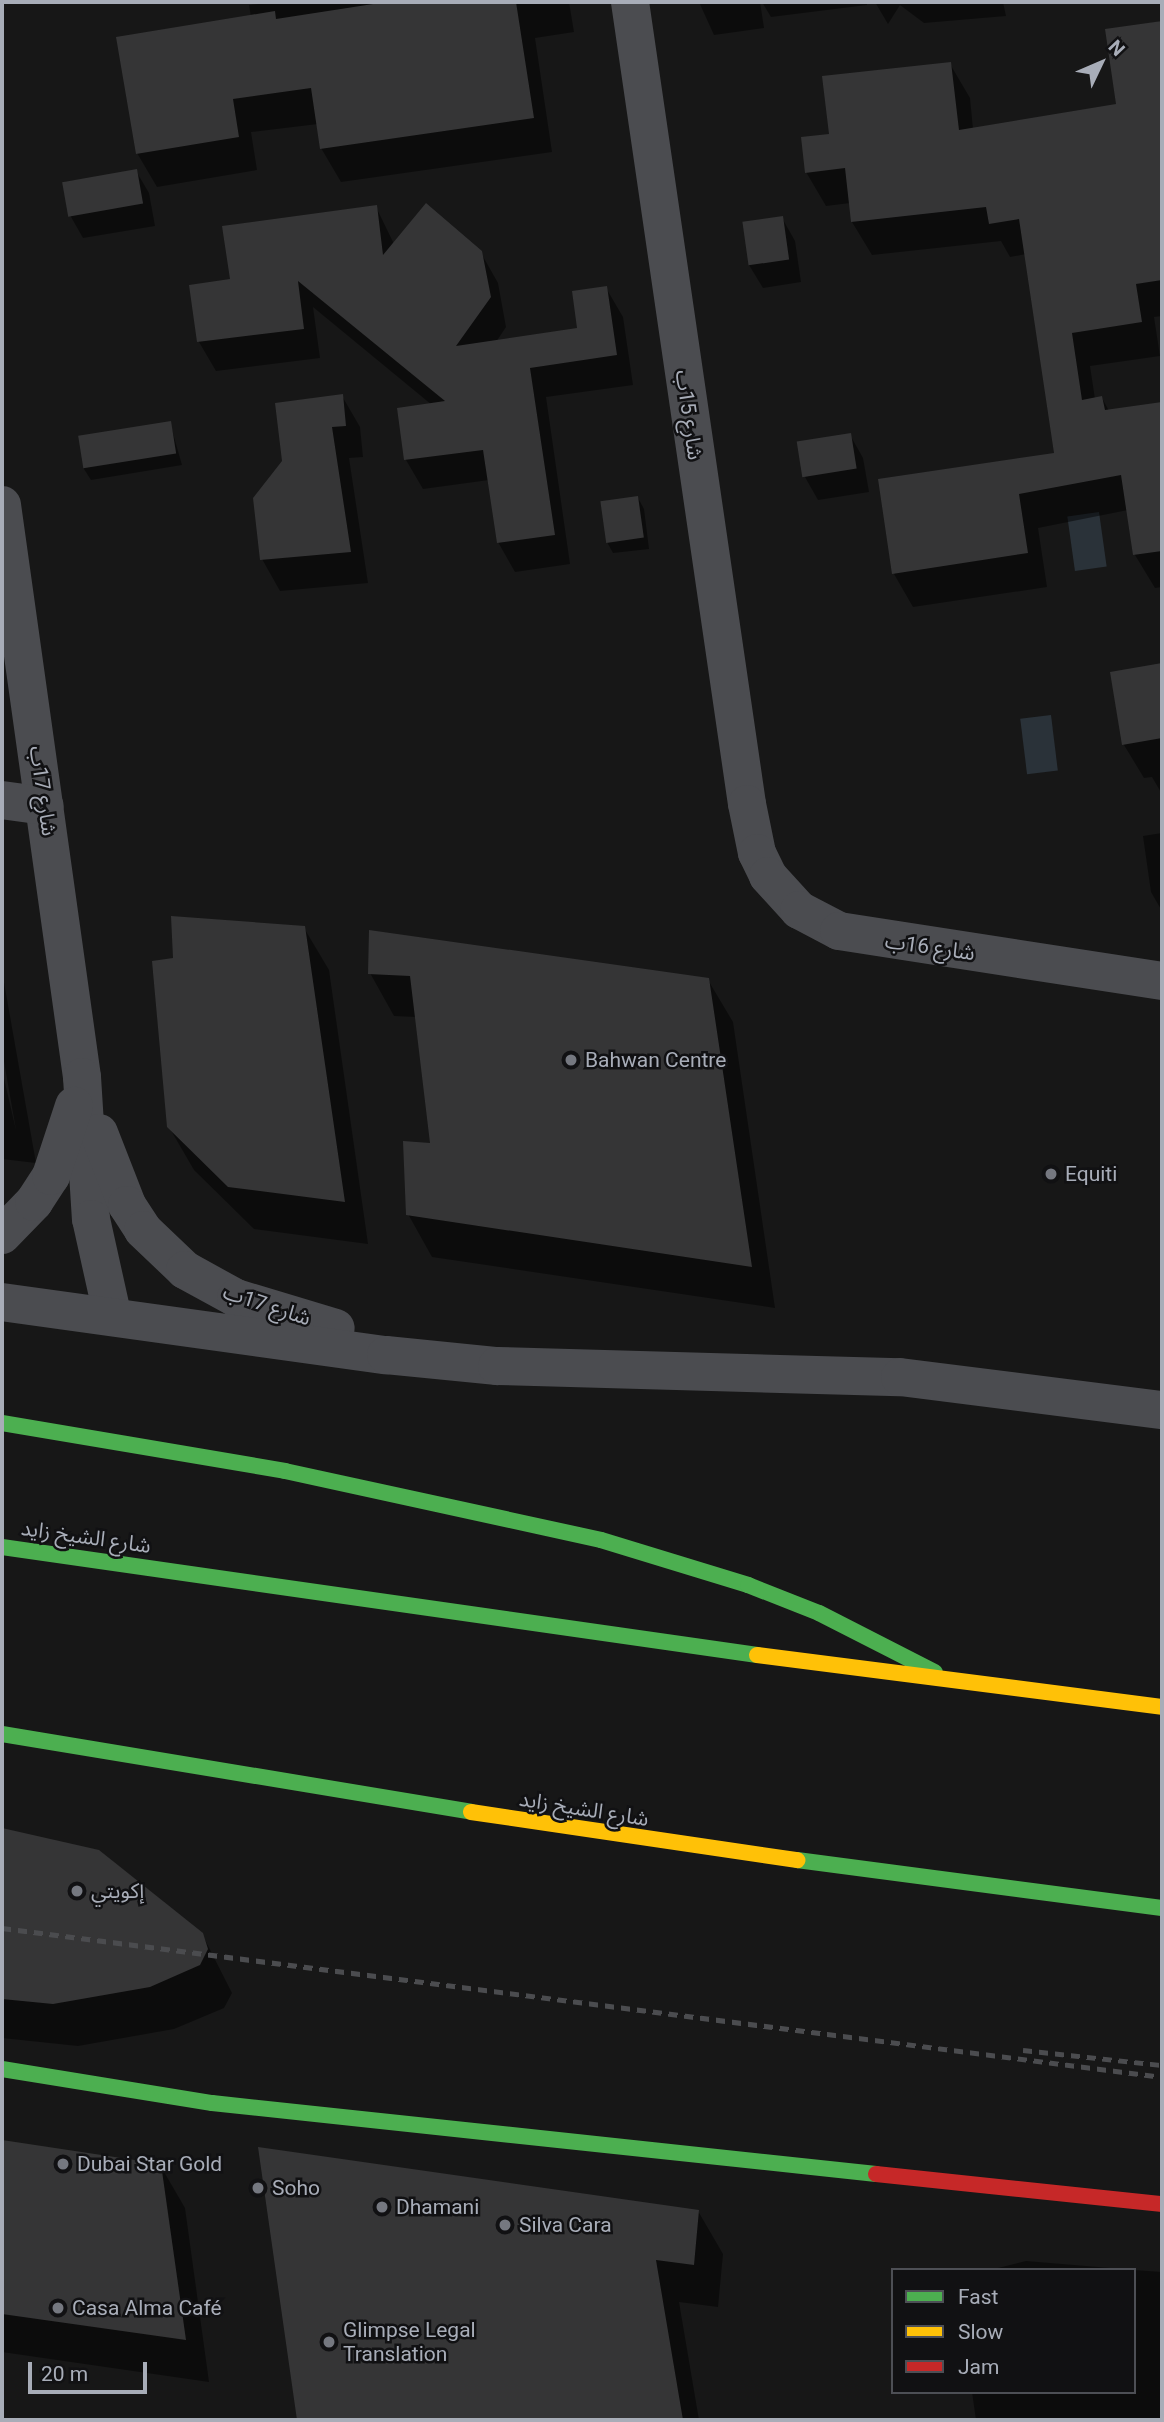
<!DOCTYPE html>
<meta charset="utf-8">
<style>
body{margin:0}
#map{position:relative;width:1164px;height:2422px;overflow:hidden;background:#171717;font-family:Roboto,"Noto Sans Arabic",sans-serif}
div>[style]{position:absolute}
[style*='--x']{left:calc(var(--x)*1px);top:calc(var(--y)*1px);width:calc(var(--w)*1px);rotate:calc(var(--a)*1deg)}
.water>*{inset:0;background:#2a3239;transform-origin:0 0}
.shadow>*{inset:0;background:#0007}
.building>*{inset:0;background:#353536;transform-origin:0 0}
.street>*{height:38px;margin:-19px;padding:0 19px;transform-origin:19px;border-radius:19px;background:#4b4c50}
.fast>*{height:16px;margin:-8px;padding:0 8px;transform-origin:8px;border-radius:8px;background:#4caf50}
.slow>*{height:16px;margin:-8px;padding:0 8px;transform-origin:8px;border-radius:8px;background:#ffc107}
.jam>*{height:16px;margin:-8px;padding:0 8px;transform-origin:8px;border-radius:8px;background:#c62828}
.rail>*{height:5px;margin-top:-2.5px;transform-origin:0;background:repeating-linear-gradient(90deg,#4b4c4f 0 9px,transparent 0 16px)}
.dots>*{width:19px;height:19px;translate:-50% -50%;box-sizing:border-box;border:4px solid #111113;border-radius:50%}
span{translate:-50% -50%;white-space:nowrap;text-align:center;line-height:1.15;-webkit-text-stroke:5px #111113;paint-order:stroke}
.street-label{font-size:21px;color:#a8adb8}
.poi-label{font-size:21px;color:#a8adb8}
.left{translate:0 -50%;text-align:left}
.frame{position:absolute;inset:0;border:4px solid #a8adb8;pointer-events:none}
.legend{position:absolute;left:891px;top:2268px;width:245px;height:126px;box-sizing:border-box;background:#111113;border:2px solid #4d4f55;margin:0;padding:9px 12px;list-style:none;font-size:21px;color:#a8adb8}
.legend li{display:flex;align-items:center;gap:14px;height:35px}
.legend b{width:35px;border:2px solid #4d4f55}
.north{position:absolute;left:1066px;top:28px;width:70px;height:70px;-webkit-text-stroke:5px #111113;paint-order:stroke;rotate:46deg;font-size:19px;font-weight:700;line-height:28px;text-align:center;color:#a8adb8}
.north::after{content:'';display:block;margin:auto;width:24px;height:32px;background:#a8adb8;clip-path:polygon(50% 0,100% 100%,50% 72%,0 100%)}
.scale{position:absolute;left:28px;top:2362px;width:119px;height:32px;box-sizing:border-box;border:4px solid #a8adb8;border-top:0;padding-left:9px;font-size:21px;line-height:24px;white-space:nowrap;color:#a8adb8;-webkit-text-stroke:5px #111113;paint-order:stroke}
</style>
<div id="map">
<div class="water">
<i style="left:1099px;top:512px;width:55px;height:32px;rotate:82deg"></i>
<i style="left:1051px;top:715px;width:56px;height:31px;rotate:83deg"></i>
</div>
<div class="shadow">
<i style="clip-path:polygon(276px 2px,569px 2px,574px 32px,535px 38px,552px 152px,341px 182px,321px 148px,318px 124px,251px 132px,257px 170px,157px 187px,137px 153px,251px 17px,249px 5px)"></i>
<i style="clip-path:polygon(699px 2px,760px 2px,764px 28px,714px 35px)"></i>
<i style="clip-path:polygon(762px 2px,867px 2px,867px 5px,771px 17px)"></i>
<i style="clip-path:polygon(875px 2px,1003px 2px,1006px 16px,924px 23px,900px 5px,888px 24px)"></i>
<i style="clip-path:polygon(1162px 21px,1162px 316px,1154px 317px,1160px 356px,1090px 366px,1095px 399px,1102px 398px,1109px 411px,1162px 404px,1162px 587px,1155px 588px,1135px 555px,1128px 510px,1038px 528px,1047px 587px,913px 607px,894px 574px,1056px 455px,1026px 254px,1010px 257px,1001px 241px,872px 255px,852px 222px,850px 203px,826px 206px,806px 172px,831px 136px,950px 64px,970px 98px,973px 129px,1118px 105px,1107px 31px)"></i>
<i style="clip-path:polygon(136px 171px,149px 193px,155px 226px,83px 238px,70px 215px,64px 182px)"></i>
<i style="clip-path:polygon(376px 207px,394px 244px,481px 253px,498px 283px,506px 327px,496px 342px,579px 330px,606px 288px,623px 317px,633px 385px,546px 397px,570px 564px,515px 572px,498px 542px,489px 480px,423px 489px,406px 460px,399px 409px,432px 405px,313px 307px,320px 358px,216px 371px,199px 342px,191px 286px,232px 281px)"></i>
<i style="clip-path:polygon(782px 218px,795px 241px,801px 282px,763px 288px,749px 265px,744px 223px)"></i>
<i style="clip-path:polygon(342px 396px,360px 427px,363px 457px,349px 458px,368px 583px,280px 591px,262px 559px)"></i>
<i style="clip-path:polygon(170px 423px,182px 465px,91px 480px,84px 469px,80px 437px)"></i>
<i style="clip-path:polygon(850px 435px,863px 458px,869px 492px,818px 500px,805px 477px)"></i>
<i style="clip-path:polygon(638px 498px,644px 509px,649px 549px,613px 553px,607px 542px)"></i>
<i style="clip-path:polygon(1162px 665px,1162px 794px,1152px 777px,1144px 778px,1124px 745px,1112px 674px)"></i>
<i style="clip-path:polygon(1162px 833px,1162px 911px,1151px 892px,1143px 836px)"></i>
<i style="clip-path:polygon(304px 928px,329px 970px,368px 1244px,254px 1229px,194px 1170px,169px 1127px)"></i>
<i style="clip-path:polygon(2px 971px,36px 1163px,2px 1159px,2px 1070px,16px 1130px,2px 1050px)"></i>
<i style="clip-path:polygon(370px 973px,708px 980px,733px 1022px,775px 1308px,432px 1257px,408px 1214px,431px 1144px,416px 1017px,394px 1016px)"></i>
<i style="clip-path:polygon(2px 1830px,99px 1851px,202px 1934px,232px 1993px,224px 2008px,174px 2029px,78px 2046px,2px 2038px)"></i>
<i style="clip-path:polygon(2px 2142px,160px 2165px,185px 2208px,209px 2382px,2px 2352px)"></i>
<i style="clip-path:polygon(260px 2149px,698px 2211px,723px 2254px,718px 2307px,679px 2302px,699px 2420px,299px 2420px)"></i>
<i style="clip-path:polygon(1026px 2261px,1134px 2270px,990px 2270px)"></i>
<i style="clip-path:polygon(1134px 2270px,1162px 2272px,1162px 2420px,976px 2420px,972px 2392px,1134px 2392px)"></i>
</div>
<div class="building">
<i style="clip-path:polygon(386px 2px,516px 2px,534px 118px,320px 149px,311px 88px,233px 99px,239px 137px,136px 154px,116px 37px,275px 11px,276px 19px)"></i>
<i style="clip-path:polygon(1162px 21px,1162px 280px,1136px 284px,1142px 322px,1072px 333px,1082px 400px,1102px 396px,1105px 410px,1162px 402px,1162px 551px,1133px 555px,1121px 475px,1019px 494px,1028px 553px,892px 574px,878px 479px,1054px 453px,1019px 219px,989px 224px,986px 207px,851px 222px,845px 168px,805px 173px,801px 137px,829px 134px,822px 76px,951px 62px,959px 130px,1116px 104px,1105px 29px)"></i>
<i style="left:137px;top:169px;width:35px;height:76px;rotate:80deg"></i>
<i style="clip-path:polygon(426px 203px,482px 251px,491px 297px,456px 346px,577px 328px,572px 291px,607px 286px,617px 355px,530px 368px,555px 535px,497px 543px,483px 450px,404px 460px,397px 408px,445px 401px,298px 281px,304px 329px,197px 342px,189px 285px,230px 279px,222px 226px,377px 205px,383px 255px)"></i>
<i style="left:783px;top:216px;width:44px;height:41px;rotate:82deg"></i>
<i style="clip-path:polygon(343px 394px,346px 426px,332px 427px,351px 552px,260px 560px,253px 498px,282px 461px,275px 403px)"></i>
<i style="left:171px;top:421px;width:33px;height:94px;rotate:81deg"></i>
<i style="left:851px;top:433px;width:36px;height:55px;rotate:81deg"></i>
<i style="left:638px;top:496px;width:42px;height:38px;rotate:82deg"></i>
<i style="clip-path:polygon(1162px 663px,1162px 738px,1122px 745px,1110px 672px)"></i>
<i style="clip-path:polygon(171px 916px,305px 926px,345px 1202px,228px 1187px,167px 1127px,152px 961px,173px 958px)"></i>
<i style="clip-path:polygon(369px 930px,709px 978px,752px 1267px,406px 1215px,403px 1141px,430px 1143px,410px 976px,368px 974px)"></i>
<i style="clip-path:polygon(2px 1828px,99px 1850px,203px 1933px,208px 1949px,200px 1965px,150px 1987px,53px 2004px,2px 1999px)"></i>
<i style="clip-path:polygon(2px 2140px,161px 2164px,186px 2340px,2px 2314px)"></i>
<i style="clip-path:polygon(258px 2147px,699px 2210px,694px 2265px,656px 2260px,683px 2420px,297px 2420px)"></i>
</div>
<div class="street">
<i style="--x:630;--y:2;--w:810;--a:81.7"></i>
<i style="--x:747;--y:804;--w:50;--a:78.5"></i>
<i style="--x:757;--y:853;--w:25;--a:64"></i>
<i style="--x:768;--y:876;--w:46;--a:47.6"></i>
<i style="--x:799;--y:910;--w:45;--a:27.7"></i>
<i style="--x:839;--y:931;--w:327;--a:8.8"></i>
<i style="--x:2;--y:505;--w:578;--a:82.04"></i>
<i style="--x:82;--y:1077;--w:142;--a:86.4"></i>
<i style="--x:91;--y:1219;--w:97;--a:77.5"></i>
<i style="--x:2;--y:800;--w:43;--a:7.9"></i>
<i style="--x:99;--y:1133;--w:77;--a:68.7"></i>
<i style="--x:127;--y:1205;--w:30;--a:57"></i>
<i style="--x:143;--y:1230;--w:58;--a:43.6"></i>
<i style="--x:185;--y:1270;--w:58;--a:28.8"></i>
<i style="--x:236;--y:1298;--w:104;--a:16.7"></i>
<i style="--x:2;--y:1235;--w:46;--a:-45.9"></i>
<i style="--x:34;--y:1202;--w:31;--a:-57"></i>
<i style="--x:51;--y:1176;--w:74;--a:-71.8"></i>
<i style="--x:2;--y:1302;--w:388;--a:7.9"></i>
<i style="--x:386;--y:1355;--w:112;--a:5.7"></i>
<i style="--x:497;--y:1366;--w:403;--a:1.6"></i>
<i style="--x:900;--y:1377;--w:264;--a:7.2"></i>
</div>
<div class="fast">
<i style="--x:2;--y:1423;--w:287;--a:9.6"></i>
<i style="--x:285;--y:1471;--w:323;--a:12.3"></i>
<i style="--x:601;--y:1540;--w:154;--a:17"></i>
<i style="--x:748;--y:1585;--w:76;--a:21.5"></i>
<i style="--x:819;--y:1613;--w:130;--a:27"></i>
<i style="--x:2;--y:1547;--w:763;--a:8.14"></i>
<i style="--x:2;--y:1734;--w:475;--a:9.4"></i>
<i style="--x:797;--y:1860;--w:368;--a:7.5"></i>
<i style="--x:2;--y:2069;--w:213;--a:9.2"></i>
<i style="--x:212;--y:2103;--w:668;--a:6.1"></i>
</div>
<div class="slow">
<i style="--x:757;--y:1655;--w:408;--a:7.3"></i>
<i style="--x:471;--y:1812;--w:330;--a:8.4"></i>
</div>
<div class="jam">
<i style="--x:876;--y:2174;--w:288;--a:6"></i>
</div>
<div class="rail">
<i style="--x:2;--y:1928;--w:1170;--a:7.32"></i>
<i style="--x:1023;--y:2050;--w:140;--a:6.2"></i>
</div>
<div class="dots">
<i style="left:571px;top:1060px;background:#757880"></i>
<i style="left:1051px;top:1174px;background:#757880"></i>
<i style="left:77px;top:1891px;background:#757880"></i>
<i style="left:63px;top:2164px;background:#757880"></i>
<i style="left:258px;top:2188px;background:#757880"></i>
<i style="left:382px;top:2207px;background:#757880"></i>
<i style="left:505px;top:2225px;background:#757880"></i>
<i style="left:58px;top:2308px;background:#757880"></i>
<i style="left:329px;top:2342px;background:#757880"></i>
</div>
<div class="street-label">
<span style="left:689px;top:415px;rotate:82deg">شارع 15ب</span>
<span style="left:43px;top:791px;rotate:82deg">شارع 17ب</span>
<span style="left:930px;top:947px;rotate:8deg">شارع 16ب</span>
<span style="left:267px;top:1305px;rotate:18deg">شارع 17ب</span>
<span style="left:86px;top:1537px;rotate:8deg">شارع الشيخ زايد</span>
<span style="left:584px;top:1809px;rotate:9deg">شارع الشيخ زايد</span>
</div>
<div class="poi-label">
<span class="left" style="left:585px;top:1060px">Bahwan Centre</span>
<span class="left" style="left:1065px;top:1174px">Equiti</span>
<span class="left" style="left:91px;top:1891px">إكويتي</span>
<span class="left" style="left:77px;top:2164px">Dubai Star Gold</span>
<span class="left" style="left:272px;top:2188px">Soho</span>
<span class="left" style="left:396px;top:2207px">Dhamani</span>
<span class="left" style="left:519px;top:2225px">Silva Cara</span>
<span class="left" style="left:72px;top:2308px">Casa Alma Café</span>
<span class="left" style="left:343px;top:2342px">Glimpse Legal<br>Translation</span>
</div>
<div class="frame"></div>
<ul class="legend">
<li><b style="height:9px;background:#4caf50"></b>Fast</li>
<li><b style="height:9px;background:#ffc107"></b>Slow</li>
<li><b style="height:9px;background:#c62828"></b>Jam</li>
</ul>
<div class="north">N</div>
<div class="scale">20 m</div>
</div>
